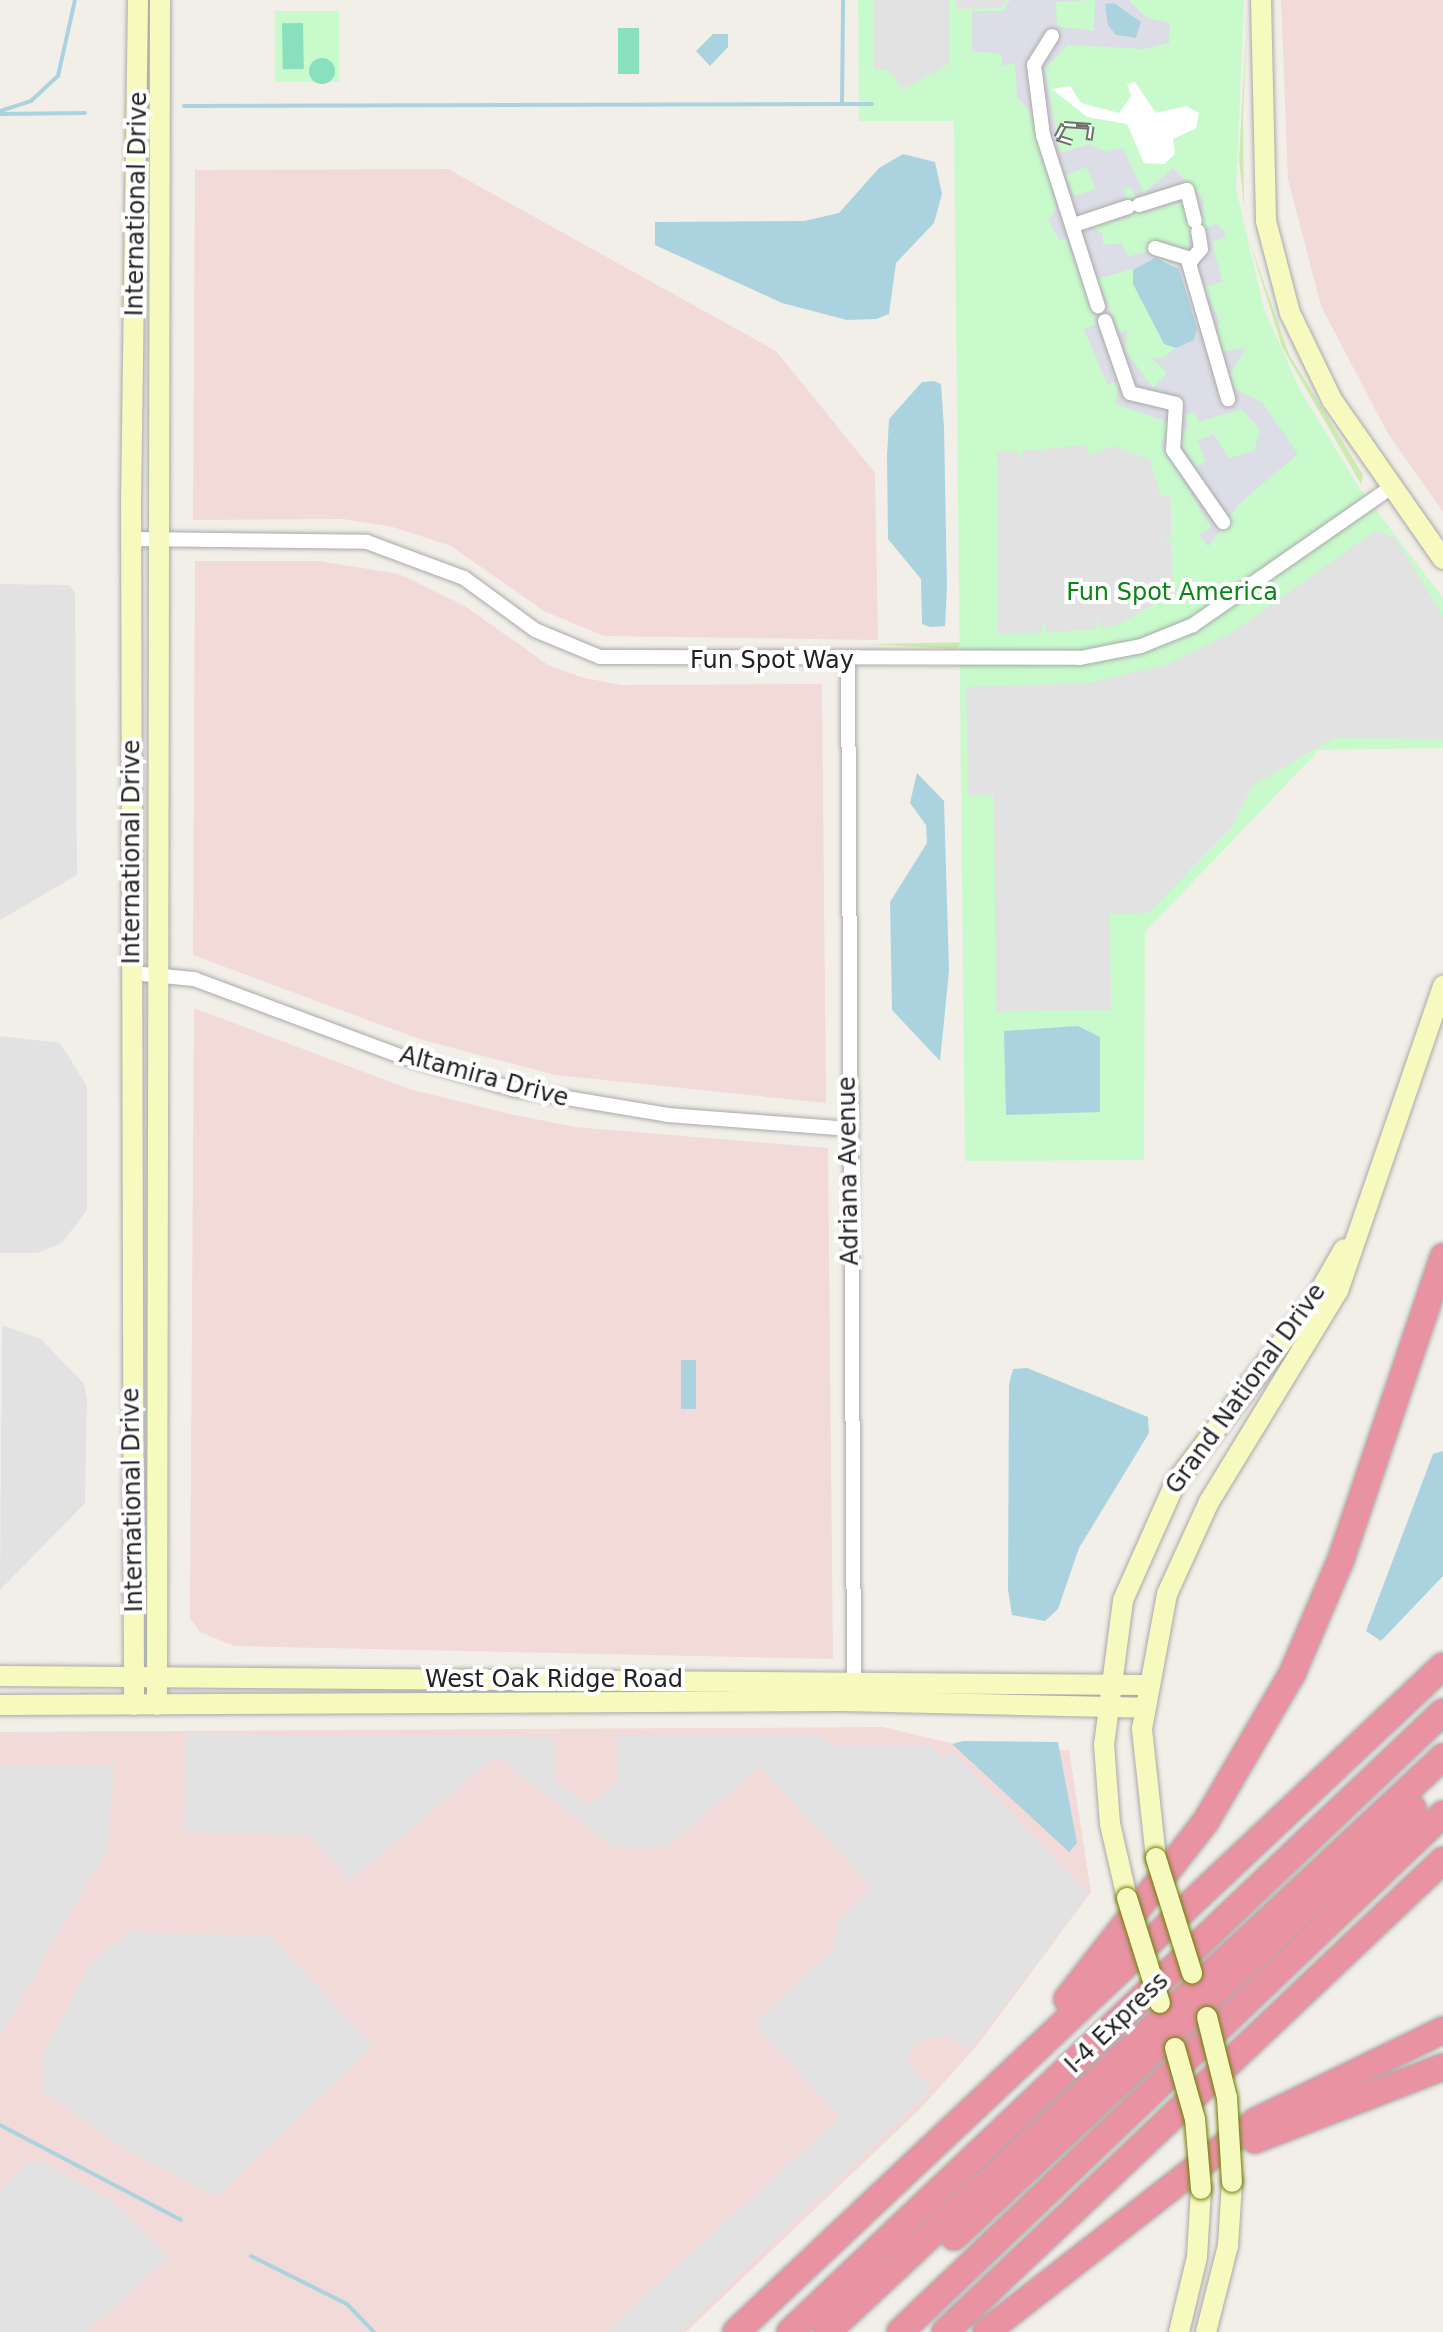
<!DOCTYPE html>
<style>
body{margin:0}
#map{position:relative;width:1443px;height:2332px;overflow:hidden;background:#f2efe9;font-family:"DejaVu Sans",sans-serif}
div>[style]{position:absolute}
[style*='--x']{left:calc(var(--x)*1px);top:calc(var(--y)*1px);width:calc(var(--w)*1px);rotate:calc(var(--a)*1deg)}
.commercial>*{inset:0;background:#f2dad9}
.grass>*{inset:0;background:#cdebb0}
.park>*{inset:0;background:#c8facc;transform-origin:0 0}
.pitch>*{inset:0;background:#88e0be;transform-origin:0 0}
.round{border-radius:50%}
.parking>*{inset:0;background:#e2e2e2}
.plaza>*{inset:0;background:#dddde8}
.water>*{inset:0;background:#aad3df;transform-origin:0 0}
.pier>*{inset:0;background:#fff}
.stream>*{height:4px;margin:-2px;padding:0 2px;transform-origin:2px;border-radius:2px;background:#aad3df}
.roads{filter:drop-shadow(0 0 2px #a9a9a9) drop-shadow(0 0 2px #a9a9a9)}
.street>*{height:14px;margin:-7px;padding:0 7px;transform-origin:7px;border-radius:7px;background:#fff}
.secondary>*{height:20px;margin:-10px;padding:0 10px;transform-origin:10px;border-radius:10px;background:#f7fabf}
.highway>*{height:26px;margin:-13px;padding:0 13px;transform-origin:13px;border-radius:13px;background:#e892a2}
.rail>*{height:7px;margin-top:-3.5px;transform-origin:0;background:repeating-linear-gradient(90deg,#fff 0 12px,#707070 0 24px);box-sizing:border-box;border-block:2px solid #707070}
.bridges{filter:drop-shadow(0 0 2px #707d05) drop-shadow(0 0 2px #707d05)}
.secondary-bridge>*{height:20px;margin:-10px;padding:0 10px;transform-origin:10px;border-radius:10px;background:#f7fabf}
span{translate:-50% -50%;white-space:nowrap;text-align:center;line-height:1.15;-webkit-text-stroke:8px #fff;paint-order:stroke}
.street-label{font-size:24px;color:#222}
.park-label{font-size:24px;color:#0c8416}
</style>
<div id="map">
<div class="commercial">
<i style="clip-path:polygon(1281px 0,1443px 0,1443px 512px,1387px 432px,1321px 306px,1288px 179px)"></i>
<i style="clip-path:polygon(448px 169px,776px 351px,875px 473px,878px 640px,604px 636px,544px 611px,451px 546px,393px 527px,343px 519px,193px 520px,195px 170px)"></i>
<i style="clip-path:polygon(195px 561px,319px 561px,399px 574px,465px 606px,548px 665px,584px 678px,622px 685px,822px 684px,826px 1103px,555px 1075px,419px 1039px,193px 955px)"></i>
<i style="clip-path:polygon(194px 1008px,409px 1089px,506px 1113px,575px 1127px,828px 1148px,833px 1659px,234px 1646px,200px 1632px,190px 1618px)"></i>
<i style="clip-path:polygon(883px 1727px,975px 1749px,1069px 1750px,1091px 1892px,976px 2047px,919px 2110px,686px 2332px,0 2332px,0 1732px)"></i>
</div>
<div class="grass">
<i style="clip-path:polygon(1248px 0,1243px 115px,1244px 208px,1239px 159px)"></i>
<i style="clip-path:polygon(1249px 240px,1289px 354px,1363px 475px,1361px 484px,1282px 347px)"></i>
<i style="clip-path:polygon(971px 642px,954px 649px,869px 644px)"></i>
</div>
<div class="park">
<i style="clip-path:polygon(858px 0,1244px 0,1236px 189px,1264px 309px,1299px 388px,1358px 486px,1443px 598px,1443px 748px,1319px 750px,1145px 932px,1144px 1160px,965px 1161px,954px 121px,859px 121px)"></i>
<i style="left:275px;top:11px;width:64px;height:71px"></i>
</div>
<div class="pitch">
<i style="left:303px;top:23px;width:46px;height:21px;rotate:89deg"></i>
<i style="left:618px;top:28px;width:21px;height:46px"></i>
<i class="round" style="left:309px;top:58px;width:26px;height:26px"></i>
</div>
<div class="parking">
<i style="clip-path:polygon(873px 0,949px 0,949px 64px,902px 90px,890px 71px,874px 69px)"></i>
<i style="clip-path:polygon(956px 0,1006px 0,1006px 1px,1002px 8px,956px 9px)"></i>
<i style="clip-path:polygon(1085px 445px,1090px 455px,1114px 446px,1150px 459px,1160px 495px,1171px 497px,1171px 536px,1161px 540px,1171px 541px,1172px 594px,1120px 624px,1102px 628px,1097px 617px,1096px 629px,1047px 633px,1044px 621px,1041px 633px,998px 633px,997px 452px,1019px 451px,1021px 463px,1023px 451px)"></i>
<i style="clip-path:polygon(1375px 531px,1395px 537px,1443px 616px,1443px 739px,1334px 738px,1252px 786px,1231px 828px,1148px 913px,1110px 914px,1111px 1010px,996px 1011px,994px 795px,968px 795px,966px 687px,1089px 683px,1166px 665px,1233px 632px)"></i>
<i style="clip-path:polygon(0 584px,69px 585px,75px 592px,77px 875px,0 920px)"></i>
<i style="clip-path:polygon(0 1036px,60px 1043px,87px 1086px,87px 1210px,62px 1243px,37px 1253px,0 1253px)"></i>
<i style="clip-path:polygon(2px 1325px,41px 1339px,84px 1384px,87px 1399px,85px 1503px,0 1590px)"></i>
<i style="clip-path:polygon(185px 1734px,555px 1737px,556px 1781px,588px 1806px,617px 1783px,616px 1736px,824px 1735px,825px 1746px,930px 1745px,943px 1759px,953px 1752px,1089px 1895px,969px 2050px,945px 2035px,917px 2042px,907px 2060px,931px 2090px,680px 2332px,605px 2332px,840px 2117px,759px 2030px,759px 2018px,833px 1949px,839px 1921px,871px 1886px,760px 1767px,666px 1848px,614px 1848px,496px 1756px,350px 1881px,308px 1835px,184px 1832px)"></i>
<i style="clip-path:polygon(115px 1765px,107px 1849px,0 2036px,0 1766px)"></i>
<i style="clip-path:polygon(129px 1932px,271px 1936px,373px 2046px,216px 2197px,129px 2152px,42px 2091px,45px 2069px,39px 2061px,92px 1961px)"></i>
<i style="clip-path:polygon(40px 2161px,114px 2202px,168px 2258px,87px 2332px,0 2332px,0 2192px,26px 2162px)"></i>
</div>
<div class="plaza">
<i style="clip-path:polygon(evenodd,1010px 0,1090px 0,1056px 2px,1057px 26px,1094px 31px,1095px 0,1129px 0,1146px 17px,1170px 23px,1169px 43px,1144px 49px,1067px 45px,1045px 69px,1060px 153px,1090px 144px,1106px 152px,1123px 148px,1144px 193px,1173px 168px,1204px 200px,1202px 218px,1189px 224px,1182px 201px,1143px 214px,1131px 187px,1124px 189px,1131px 218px,1090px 226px,1103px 234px,1103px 245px,1122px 243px,1128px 257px,1170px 243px,1187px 249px,1192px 233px,1216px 224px,1224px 230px,1226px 237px,1212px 242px,1222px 282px,1204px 287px,1219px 320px,1215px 343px,1223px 352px,1246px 347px,1230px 375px,1235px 389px,1262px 402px,1298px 454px,1240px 503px,1208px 547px,1199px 535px,1211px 527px,1161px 445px,1170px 423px,1115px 404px,1119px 382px,1107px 384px,1084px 329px,1097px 324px,1066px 239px,1059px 240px,1048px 220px,1057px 208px,1030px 112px,1017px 97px,1015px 64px,1002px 65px,1001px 54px,972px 51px,972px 11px,1003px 11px,1010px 0,1105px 4px,1141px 22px,1132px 38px,1116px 35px,1105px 4px,1010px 0,1087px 167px,1095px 189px,1074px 196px,1066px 175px,1087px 167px,1010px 0,1164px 260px,1175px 266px,1176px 348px,1161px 359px,1151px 357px,1167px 373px,1153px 388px,1125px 350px,1127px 330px,1120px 333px,1097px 279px,1164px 260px,1010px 0,1242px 409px,1260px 430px,1254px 451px,1229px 458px,1213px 434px,1198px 440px,1205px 461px,1197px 467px,1180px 443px,1188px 425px,1195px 442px,1185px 416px,1195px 412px,1199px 422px,1242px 409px)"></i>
</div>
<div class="water">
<i style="clip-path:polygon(1114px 3px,1141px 22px,1136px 38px,1116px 35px,1108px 25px,1105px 4px)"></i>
<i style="clip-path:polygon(713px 34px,728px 34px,728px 47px,710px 66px,696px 51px)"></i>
<i style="clip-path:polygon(903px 154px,935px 162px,942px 194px,934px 223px,896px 263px,889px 314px,876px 319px,847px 320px,782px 303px,655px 245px,655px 222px,804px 221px,839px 213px,879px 168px)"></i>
<i style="clip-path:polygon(1155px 258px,1179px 269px,1197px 329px,1194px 340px,1176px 348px,1164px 344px,1133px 284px,1133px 270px)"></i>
<i style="clip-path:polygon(934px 381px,941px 384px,944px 428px,947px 587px,945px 626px,930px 627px,922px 624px,921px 579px,888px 539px,887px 456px,889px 419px,922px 382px)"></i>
<i style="clip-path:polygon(917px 773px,944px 801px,949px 971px,940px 1061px,892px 1010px,890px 902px,927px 843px,926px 825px,910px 803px)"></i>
<i style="clip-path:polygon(1078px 1026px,1100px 1037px,1100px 1112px,1006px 1115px,1004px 1031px)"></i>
<i style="left:681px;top:1360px;width:15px;height:49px"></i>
<i style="clip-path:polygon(1027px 1368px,1148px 1417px,1149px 1433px,1079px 1548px,1058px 1609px,1045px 1621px,1012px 1615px,1008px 1590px,1009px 1384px,1013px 1369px)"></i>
<i style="clip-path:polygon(1443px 1451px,1443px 1576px,1381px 1641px,1366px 1631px,1433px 1454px)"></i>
<i style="clip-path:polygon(963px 1741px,1058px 1742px,1077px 1843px,1069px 1852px,952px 1744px)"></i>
</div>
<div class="pier">
<i style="clip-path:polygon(1135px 82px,1156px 113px,1186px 106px,1199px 113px,1196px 128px,1173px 139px,1175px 154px,1164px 164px,1144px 163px,1127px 124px,1087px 117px,1052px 89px,1070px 86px,1081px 103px,1119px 113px,1131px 96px,1127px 84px)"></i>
</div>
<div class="stream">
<i style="--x:842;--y:104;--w:104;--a:-89.4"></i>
<i style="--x:184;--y:106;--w:688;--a:-0.17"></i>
<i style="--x:0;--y:111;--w:33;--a:-18"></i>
<i style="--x:31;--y:101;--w:37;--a:-43"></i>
<i style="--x:58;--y:76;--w:78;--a:-77.4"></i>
<i style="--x:0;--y:114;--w:85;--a:-0.7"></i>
<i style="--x:0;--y:2125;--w:204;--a:27.7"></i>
<i style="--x:251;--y:2256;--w:107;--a:26.6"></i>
<i style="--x:347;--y:2304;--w:39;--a:46"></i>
</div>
<div class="roads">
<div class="street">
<i style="--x:1052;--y:36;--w:34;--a:122"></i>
<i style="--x:1034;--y:65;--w:71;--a:82.7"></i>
<i style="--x:1043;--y:135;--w:180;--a:72.2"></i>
<i style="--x:1139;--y:205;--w:50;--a:-17.4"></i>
<i style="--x:1187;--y:190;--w:32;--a:76"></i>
<i style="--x:1074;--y:225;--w:57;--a:-18.4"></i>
<i style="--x:1155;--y:248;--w:39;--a:17"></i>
<i style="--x:1192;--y:259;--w:13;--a:-48"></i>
<i style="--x:1201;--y:249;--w:18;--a:-99"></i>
<i style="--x:1188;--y:260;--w:145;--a:73.9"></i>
<i style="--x:1105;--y:321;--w:76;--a:70.9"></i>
<i style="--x:1130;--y:393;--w:47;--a:13.4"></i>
<i style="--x:1176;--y:404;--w:46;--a:93.7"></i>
<i style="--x:1173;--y:450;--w:88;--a:55.2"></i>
<i style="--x:132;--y:539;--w:235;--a:0.7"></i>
<i style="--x:367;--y:542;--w:103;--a:20.4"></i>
<i style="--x:464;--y:578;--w:88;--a:36.2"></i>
<i style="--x:535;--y:630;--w:70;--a:22.6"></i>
<i style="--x:600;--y:657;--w:480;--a:0.1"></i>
<i style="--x:1080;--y:658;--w:62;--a:-11.1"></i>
<i style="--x:1141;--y:646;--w:56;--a:-22"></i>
<i style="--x:1193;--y:625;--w:244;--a:-34.8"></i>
<i style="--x:848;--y:661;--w:1020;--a:89.66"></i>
<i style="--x:132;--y:973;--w:62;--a:5.5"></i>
<i style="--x:194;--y:979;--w:220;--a:20.5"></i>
<i style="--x:400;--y:1056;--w:118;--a:16.3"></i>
<i style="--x:513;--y:1089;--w:157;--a:9.5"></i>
<i style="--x:668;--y:1115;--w:182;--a:4.4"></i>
</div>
<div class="secondary">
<i style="--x:1261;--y:0;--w:221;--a:88.7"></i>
<i style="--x:1266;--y:221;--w:95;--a:75.4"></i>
<i style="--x:1290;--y:313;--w:97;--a:64.2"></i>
<i style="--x:1332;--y:400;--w:194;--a:55.1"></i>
<i style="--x:0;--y:1676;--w:1148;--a:0.45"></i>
<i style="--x:0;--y:1705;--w:843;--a:-0.27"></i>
<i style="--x:843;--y:1701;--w:301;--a:1.3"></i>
<i style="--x:134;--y:1705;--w:1200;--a:-90.14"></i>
<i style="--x:131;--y:505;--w:505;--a:-89.21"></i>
<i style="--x:157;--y:1705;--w:1705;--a:-89.9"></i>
<i style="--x:1156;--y:1858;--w:130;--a:-96.2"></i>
<i style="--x:1142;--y:1729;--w:137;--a:-79.5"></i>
<i style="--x:1167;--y:1594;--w:101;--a:-65.5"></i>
<i style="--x:1209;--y:1502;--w:247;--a:-58.6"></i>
<i style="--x:1338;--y:1291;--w:323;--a:-71"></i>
<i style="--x:1127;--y:1898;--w:76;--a:-102.9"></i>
<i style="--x:1110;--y:1824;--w:79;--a:-94.3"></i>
<i style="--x:1104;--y:1745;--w:146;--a:-82.5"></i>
<i style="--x:1123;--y:1600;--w:128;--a:-66"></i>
<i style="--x:1175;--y:1483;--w:235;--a:-52.8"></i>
<i style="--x:1317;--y:1296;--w:54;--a:-60.1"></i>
<i style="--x:1179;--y:2332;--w:77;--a:-76.5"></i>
<i style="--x:1197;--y:2257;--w:68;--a:-86.6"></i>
<i style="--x:1206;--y:2332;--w:89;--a:-75.7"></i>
<i style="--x:1228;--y:2246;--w:64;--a:-86.4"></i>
</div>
<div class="highway">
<i style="--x:1067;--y:1999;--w:226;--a:-52"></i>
<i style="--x:1206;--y:1821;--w:170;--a:-59.7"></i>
<i style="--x:1292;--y:1674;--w:125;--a:-66.9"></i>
<i style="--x:1341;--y:1559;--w:319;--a:-71.3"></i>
<i style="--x:1255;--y:2140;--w:202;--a:-21.2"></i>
<i style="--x:954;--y:2237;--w:628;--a:-43.07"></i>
<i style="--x:736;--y:2332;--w:971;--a:-43.29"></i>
<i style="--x:790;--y:2332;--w:900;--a:-43.52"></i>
<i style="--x:827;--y:2332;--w:843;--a:-43.03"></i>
<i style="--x:900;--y:2332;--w:750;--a:-43.65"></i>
<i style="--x:945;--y:2332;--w:686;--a:-43.46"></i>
<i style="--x:986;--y:2332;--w:343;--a:-38"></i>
<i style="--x:1256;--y:2121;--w:208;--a:-25.9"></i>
</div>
</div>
<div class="rail">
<i style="--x:1072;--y:142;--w:16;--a:-162"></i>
<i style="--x:1057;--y:137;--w:15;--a:-62"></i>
<i style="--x:1064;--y:124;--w:27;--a:4"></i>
<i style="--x:1091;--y:126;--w:14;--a:98"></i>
</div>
<div class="bridges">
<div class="secondary-bridge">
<i style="--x:1156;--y:1858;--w:121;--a:72.6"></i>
<i style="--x:1127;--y:1898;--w:110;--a:72.6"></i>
<i style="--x:1207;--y:2017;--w:83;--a:76.1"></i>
<i style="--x:1227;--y:2098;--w:84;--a:86.6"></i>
<i style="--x:1175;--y:2048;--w:74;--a:74.3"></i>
<i style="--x:1195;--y:2119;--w:70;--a:85.1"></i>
</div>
</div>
<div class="street-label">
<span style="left:137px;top:204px;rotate:-89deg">International Drive</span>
<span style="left:772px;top:661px">Fun Spot Way</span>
<span style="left:132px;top:852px;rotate:-90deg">International Drive</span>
<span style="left:484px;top:1077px;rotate:15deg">Altamira Drive</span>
<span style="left:849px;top:1171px;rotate:-91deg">Adriana Avenue</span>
<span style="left:1246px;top:1389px;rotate:-54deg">Grand National Drive</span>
<span style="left:133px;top:1500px;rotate:-91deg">International Drive</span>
<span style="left:554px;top:1680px">West Oak Ridge Road</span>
<span style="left:1117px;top:2023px;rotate:-44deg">I-4 Express</span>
</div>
<div class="park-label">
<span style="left:1172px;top:593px">Fun Spot America</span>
</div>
</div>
